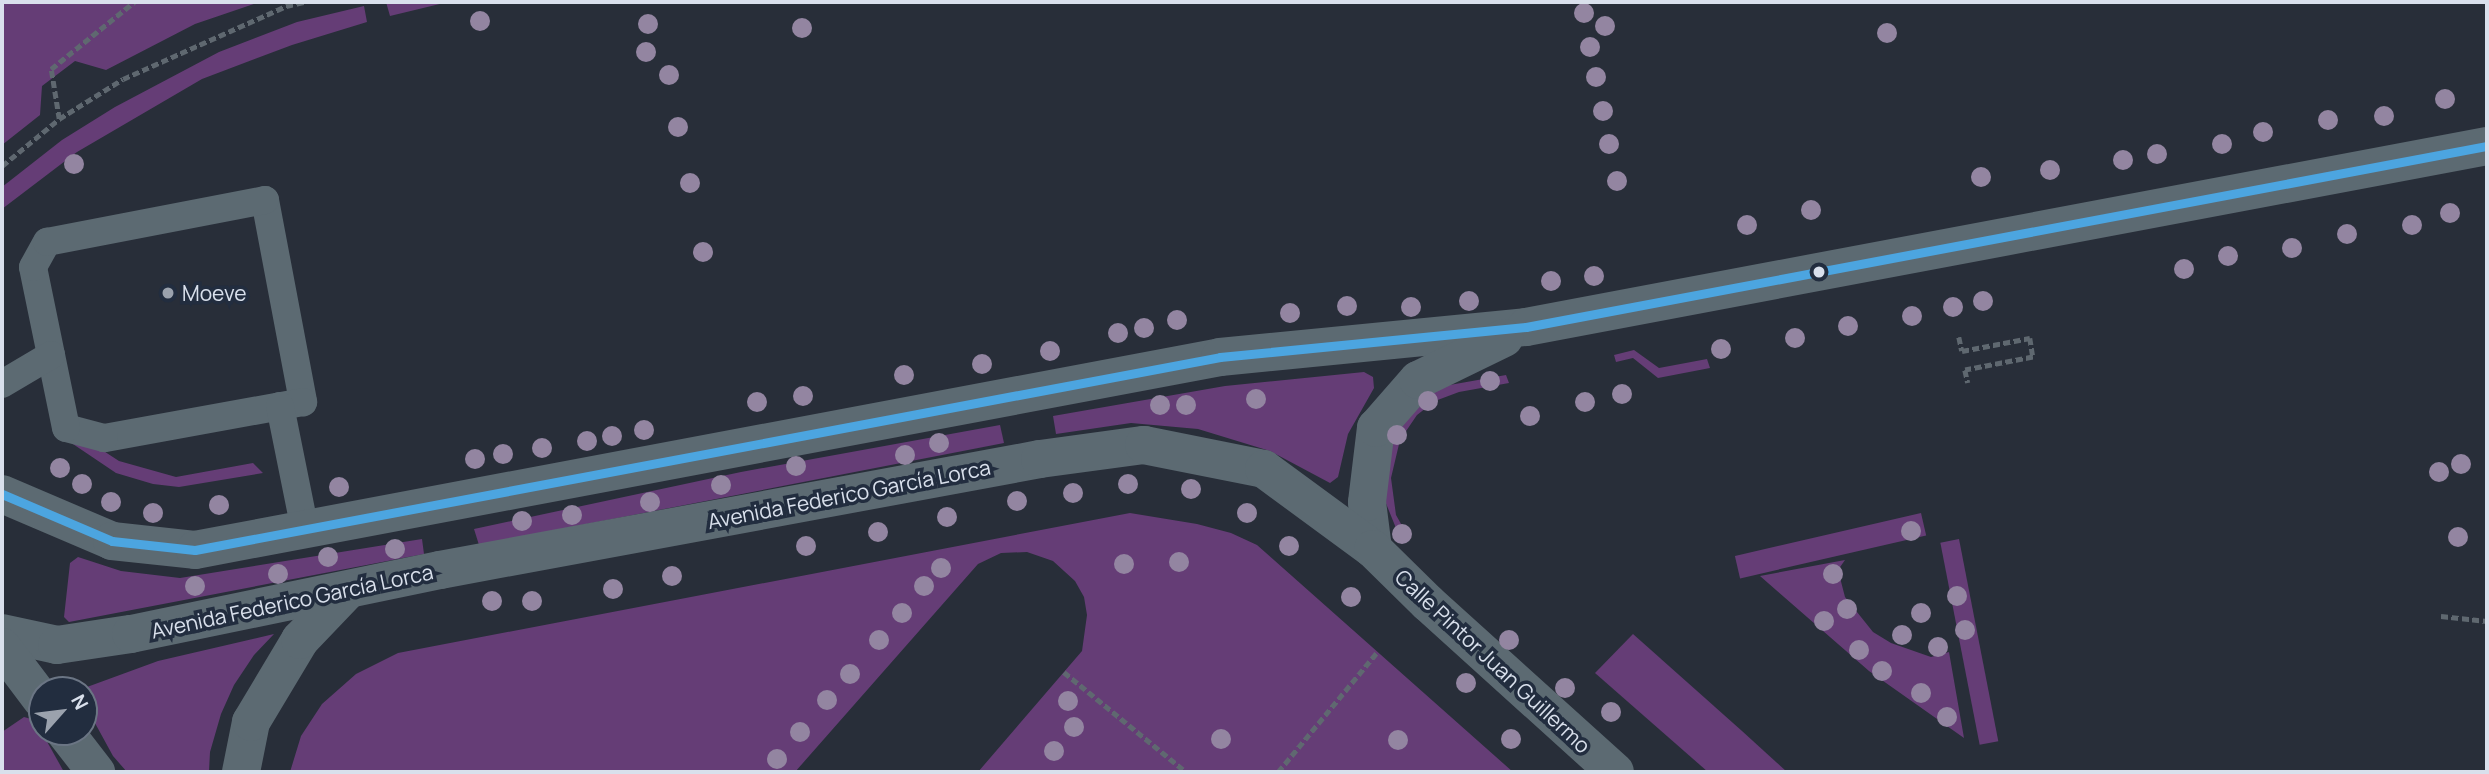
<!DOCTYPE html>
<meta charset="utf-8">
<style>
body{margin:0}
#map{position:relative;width:2489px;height:774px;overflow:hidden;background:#282e39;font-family:Manrope,sans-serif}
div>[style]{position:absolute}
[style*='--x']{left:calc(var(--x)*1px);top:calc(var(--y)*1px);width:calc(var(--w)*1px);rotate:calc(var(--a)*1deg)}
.green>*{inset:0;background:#653d76;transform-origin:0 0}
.path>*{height:4.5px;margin-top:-2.25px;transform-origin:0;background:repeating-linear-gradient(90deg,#5f6870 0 7px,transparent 0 10.5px)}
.service>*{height:28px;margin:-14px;padding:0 14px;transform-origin:14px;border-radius:14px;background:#5c6a72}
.minor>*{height:38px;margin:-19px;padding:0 19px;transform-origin:19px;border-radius:19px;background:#5c6a72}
.bus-1>*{height:9px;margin:-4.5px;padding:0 4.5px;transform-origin:4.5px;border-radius:4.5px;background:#4ca5e0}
.trees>*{width:20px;height:20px;margin:-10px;border-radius:50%;background:#9385a1}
.dots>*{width:19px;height:19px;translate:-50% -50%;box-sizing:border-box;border:4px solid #222d3f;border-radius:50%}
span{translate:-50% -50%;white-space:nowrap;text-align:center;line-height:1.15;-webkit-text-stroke:7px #222d3f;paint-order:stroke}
.poi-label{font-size:21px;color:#d9e0ec}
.left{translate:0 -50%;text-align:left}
.street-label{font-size:21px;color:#d9e0ec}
.frame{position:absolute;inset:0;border:4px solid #d9e0ec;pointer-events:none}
.north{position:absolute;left:28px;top:676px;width:70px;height:70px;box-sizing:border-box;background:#222d3f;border:2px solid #6b7584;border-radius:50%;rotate:62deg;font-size:19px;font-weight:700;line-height:28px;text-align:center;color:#d9e0ec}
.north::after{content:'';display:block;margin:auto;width:24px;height:32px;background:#9ba2ad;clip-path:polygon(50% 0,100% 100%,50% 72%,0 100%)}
</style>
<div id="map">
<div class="green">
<i style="clip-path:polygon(2px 2px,260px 2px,195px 24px,106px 70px,75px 61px,42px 86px,40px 115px,2px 145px)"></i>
<i style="clip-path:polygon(386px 2px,448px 2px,390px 16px)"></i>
<i style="clip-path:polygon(364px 6px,367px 22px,292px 45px,202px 79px,77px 152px,2px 209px,2px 187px,62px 140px,115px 107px,219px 52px,297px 22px)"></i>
<i style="clip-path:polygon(1634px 350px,1659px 368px,1707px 359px,1710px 368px,1658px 378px,1633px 358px,1616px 362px,1614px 355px)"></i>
<i style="clip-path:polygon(1364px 372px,1373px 377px,1374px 388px,1348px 434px,1338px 477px,1330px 483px,1270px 451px,1198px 429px,1131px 423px,1056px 434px,1053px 416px,1225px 386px)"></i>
<i style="clip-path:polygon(1506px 375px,1509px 383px,1459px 392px,1435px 401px,1417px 415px,1400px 440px,1391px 478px,1396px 515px,1409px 538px,1402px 543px,1383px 496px,1389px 444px,1417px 404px,1444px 386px)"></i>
<i style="clip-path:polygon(1000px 425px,1004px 443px,479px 545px,474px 529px,741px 472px)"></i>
<i style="clip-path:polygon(79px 435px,119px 461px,176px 477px,253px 463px,263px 473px,179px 487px,153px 484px,116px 473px,67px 440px)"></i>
<i style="clip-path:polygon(1130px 513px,1197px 524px,1231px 533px,1257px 545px,1513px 772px,978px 772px,1082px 651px,1087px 615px,1084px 597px,1075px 581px,1053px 561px,1027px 552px,1001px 553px,978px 564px,795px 772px,290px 772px,301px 736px,322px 704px,356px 674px,398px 653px)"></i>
<i style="left:1921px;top:513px;width:23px;height:191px;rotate:77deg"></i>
<i style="clip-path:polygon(422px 539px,424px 554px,69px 622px,64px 617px,70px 563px,78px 557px,121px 571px,180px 578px)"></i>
<i style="left:1959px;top:539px;width:206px;height:19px;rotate:79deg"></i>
<i style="clip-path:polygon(1845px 560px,1838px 570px,1845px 597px,1873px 632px,1891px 643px,1931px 657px,1949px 652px,1964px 738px,1869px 671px,1760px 576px)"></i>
<i style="clip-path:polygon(274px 634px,254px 655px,234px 685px,221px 714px,210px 752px,209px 772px,127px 772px,113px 756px,84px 703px,84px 691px,87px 687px,158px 661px)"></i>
<i style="clip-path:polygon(1633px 634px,1742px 731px,1787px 772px,1708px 772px,1595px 673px)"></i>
<i style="clip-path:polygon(24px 717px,35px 720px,64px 772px,2px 772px,2px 732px)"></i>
</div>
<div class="path">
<i style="--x:59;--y:119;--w:51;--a:-99.1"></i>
<i style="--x:51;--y:69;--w:107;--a:-38.9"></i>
<i style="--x:2;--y:166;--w:74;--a:-39.5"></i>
<i style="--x:59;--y:119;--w:75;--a:-32"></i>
<i style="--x:123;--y:79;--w:179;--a:-24.1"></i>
<i style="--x:286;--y:6;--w:18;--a:-13"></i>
<i style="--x:1959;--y:337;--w:14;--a:78"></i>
<i style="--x:1962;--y:351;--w:69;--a:-10.8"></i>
<i style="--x:2030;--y:338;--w:19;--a:81"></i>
<i style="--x:2033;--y:357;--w:69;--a:169.2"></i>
<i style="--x:1965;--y:370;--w:13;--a:77"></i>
<i style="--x:2441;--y:616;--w:46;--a:6.2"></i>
<i style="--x:1064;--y:672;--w:158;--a:39.3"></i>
<i style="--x:1278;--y:772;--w:157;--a:-50.4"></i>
</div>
<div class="service">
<i style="--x:265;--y:200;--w:206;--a:79.3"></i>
<i style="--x:303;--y:402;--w:202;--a:169.7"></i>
<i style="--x:104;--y:438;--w:39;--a:-165"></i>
<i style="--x:66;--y:428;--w:164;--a:-101.6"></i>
<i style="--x:33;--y:267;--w:29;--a:-61"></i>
<i style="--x:47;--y:242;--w:222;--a:-10.9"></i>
<i style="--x:2;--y:384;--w:57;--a:-30.6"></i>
<i style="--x:280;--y:406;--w:126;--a:78.6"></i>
</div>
<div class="minor">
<i style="--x:2;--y:494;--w:120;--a:23.1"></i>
<i style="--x:112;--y:541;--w:83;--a:6.2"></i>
<i style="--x:195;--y:550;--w:1043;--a:-10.66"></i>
<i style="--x:1220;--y:357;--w:307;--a:-5.6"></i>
<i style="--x:1526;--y:327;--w:978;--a:-10.67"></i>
<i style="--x:1373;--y:549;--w:47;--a:-97.3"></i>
<i style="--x:1367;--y:502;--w:75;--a:-83.1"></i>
<i style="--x:1376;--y:428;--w:64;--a:-48.8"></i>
<i style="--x:1418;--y:380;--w:96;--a:-26"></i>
<i style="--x:2;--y:633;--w:56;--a:12.3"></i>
<i style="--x:57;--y:645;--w:75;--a:-8.5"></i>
<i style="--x:131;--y:634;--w:316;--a:-11.7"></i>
<i style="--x:440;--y:570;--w:610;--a:-10.48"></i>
<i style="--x:1040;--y:459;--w:105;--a:-7.7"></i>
<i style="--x:1144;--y:445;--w:122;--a:11.3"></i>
<i style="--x:1264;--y:469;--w:135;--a:36.3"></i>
<i style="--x:1373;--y:549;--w:77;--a:44.5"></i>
<i style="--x:1428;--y:603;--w:252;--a:42.1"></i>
<i style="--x:2;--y:647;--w:66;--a:53"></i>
<i style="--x:65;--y:732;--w:51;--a:52.2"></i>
<i style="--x:241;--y:772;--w:51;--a:-78.7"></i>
<i style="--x:251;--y:722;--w:96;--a:-59.1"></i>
<i style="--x:300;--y:640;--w:68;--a:-46.2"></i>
</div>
<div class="bus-1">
<i style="--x:2;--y:494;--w:120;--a:23.1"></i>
<i style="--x:112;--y:541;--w:83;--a:6.2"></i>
<i style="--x:195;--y:550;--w:1043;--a:-10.66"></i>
<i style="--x:1220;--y:357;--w:307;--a:-5.6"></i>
<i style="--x:1526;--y:327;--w:978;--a:-10.67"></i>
</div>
<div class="trees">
<i style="left:1584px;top:13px"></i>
<i style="left:480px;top:21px"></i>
<i style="left:648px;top:24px"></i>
<i style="left:1605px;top:26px"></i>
<i style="left:802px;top:28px"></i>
<i style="left:1887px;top:33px"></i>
<i style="left:1590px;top:47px"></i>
<i style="left:646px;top:52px"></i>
<i style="left:669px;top:75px"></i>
<i style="left:1596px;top:77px"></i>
<i style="left:2445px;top:99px"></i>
<i style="left:1603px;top:111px"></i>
<i style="left:2384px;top:116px"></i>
<i style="left:2328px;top:120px"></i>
<i style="left:678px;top:127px"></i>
<i style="left:2263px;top:132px"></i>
<i style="left:1609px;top:144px"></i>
<i style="left:2222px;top:144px"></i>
<i style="left:2157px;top:154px"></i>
<i style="left:2123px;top:160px"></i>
<i style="left:74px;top:164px"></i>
<i style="left:2050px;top:170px"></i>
<i style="left:1981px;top:177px"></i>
<i style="left:1617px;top:181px"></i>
<i style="left:690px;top:183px"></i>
<i style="left:1811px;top:210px"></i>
<i style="left:2450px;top:213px"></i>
<i style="left:1747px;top:225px"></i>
<i style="left:2412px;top:225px"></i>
<i style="left:2347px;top:234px"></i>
<i style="left:2292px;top:248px"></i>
<i style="left:703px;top:252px"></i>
<i style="left:2228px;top:256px"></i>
<i style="left:2184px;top:269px"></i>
<i style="left:1594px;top:276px"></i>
<i style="left:1551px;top:281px"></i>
<i style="left:1469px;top:301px"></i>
<i style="left:1983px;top:301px"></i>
<i style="left:1347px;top:306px"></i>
<i style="left:1411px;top:307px"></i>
<i style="left:1953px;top:307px"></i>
<i style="left:1290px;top:313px"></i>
<i style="left:1912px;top:316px"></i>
<i style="left:1177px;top:320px"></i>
<i style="left:1848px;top:326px"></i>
<i style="left:1144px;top:328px"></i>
<i style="left:1118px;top:333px"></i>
<i style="left:1795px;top:338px"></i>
<i style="left:1721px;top:349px"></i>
<i style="left:1050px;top:351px"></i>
<i style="left:982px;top:364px"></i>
<i style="left:904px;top:375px"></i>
<i style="left:1490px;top:381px"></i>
<i style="left:1622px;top:394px"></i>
<i style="left:803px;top:396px"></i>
<i style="left:1256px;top:399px"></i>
<i style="left:1428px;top:401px"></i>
<i style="left:757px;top:402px"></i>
<i style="left:1585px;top:402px"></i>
<i style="left:1160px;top:405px"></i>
<i style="left:1186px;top:405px"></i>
<i style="left:1530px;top:416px"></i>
<i style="left:644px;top:430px"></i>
<i style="left:1397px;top:435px"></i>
<i style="left:612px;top:436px"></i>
<i style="left:587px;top:441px"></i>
<i style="left:939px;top:443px"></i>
<i style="left:542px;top:448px"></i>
<i style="left:503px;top:454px"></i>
<i style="left:905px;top:455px"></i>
<i style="left:475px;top:459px"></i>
<i style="left:2461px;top:464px"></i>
<i style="left:796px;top:466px"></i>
<i style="left:60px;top:468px"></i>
<i style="left:2439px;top:472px"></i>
<i style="left:82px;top:484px"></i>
<i style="left:1128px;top:484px"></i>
<i style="left:721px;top:485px"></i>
<i style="left:339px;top:487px"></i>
<i style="left:1191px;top:489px"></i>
<i style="left:1073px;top:493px"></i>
<i style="left:1017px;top:501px"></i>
<i style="left:111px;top:502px"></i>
<i style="left:650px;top:502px"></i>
<i style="left:219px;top:505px"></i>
<i style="left:153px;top:513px"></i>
<i style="left:1247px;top:513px"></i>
<i style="left:572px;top:515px"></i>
<i style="left:947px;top:517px"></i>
<i style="left:522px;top:521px"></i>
<i style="left:1911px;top:531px"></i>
<i style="left:878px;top:532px"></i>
<i style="left:1402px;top:534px"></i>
<i style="left:2458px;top:537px"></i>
<i style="left:806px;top:546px"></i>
<i style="left:1289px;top:546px"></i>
<i style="left:395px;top:549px"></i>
<i style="left:328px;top:557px"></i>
<i style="left:1179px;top:562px"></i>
<i style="left:1124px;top:564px"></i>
<i style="left:941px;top:568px"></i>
<i style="left:278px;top:574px"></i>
<i style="left:1833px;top:574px"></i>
<i style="left:672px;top:576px"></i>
<i style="left:195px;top:586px"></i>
<i style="left:924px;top:586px"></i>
<i style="left:613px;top:589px"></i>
<i style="left:1957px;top:596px"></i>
<i style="left:1351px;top:597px"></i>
<i style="left:492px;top:601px"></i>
<i style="left:532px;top:601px"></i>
<i style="left:1847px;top:609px"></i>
<i style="left:902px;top:613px"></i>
<i style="left:1921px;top:613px"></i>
<i style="left:1824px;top:621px"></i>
<i style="left:1965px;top:630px"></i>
<i style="left:1902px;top:635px"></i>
<i style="left:879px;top:640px"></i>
<i style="left:1509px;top:640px"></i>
<i style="left:1938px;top:647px"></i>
<i style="left:1859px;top:650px"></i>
<i style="left:1882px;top:671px"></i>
<i style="left:850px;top:674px"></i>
<i style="left:1466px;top:683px"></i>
<i style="left:1565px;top:688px"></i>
<i style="left:1921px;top:693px"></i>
<i style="left:827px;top:700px"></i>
<i style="left:1068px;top:701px"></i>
<i style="left:1611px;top:712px"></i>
<i style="left:1947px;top:717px"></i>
<i style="left:1074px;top:727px"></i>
<i style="left:800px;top:732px"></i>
<i style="left:1221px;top:739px"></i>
<i style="left:1511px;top:739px"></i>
<i style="left:1398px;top:740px"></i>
<i style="left:1054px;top:751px"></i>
<i style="left:777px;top:759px"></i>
</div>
<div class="dots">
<i style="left:1819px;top:272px;background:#d9e0ec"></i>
<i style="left:168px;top:293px;background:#9ba2ad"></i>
</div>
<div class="poi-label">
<span class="left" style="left:182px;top:293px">Moeve</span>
</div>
<div class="street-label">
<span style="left:849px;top:494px;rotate:-11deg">Avenida Federico García Lorca</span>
<span style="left:292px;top:601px;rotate:-12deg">Avenida Federico García Lorca</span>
<span style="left:1493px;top:661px;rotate:43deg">Calle Pintor Juan Guillermo</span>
</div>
<div class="frame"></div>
<div class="north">N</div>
</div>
